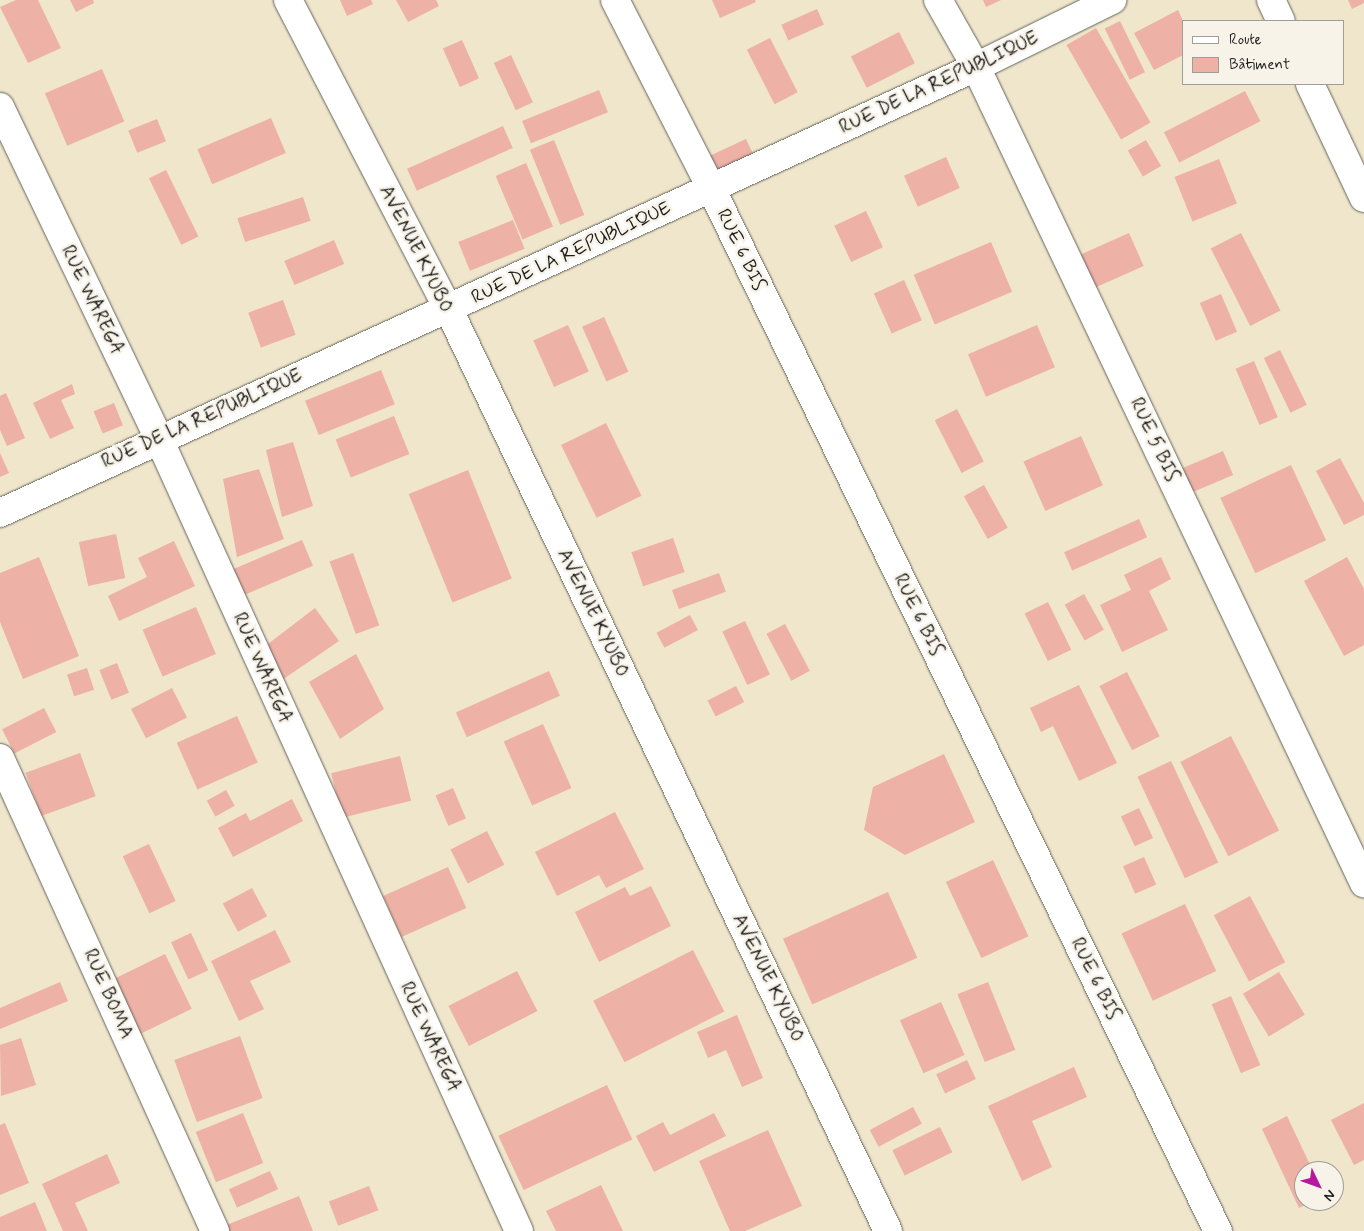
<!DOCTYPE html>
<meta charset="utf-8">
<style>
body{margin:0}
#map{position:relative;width:1364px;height:1231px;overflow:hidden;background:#efe6cc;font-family:Mynerve,sans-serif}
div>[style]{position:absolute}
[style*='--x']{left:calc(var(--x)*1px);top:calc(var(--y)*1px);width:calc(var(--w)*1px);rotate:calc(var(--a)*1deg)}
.building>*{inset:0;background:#eeb1a6;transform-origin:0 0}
.roads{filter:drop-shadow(0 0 1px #66635a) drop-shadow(0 0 1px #66635a)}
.street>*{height:28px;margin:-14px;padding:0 14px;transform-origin:14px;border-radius:14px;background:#fff}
span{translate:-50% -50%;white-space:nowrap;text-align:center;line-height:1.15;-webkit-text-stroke:5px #f7f3e8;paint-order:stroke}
.street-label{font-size:19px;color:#1c1c1c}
.legend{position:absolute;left:1182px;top:20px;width:162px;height:65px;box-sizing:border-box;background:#f7f3e8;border:1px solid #9f9d96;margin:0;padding:6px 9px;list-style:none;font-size:15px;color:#1c1c1c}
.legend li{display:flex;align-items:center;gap:10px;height:25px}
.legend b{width:25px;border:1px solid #9f9d96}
.north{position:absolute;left:1294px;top:1161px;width:50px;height:50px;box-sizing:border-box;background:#f7f3e8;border:1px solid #9f9d96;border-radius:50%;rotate:132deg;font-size:14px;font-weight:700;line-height:20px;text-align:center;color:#1c1c1c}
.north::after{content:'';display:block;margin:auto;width:18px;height:22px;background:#b5179e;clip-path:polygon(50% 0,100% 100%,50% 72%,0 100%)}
</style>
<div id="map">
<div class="building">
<i style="clip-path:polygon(16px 0,38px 0,61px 48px,28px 63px,0 7px)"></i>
<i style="clip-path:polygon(70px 0,93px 0,94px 3px,76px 12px)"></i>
<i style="clip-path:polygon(340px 0,371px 0,373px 4px,347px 16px)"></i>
<i style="clip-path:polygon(396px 0,436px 0,439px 6px,408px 22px)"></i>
<i style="clip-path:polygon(712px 0,755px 0,756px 2px,720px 18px)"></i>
<i style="clip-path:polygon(983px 0,1001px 0,986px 7px)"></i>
<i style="clip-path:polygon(1348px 0,1364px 0,1364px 3px,1352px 9px)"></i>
<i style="left:817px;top:9px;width:17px;height:39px;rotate:66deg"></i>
<i style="clip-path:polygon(1178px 10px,1183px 21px,1183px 55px,1154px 70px,1134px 33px)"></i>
<i style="left:1120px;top:21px;width:57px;height:17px;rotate:64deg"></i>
<i style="left:1096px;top:28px;width:109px;height:34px;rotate:60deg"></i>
<i style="left:899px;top:32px;width:35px;height:54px;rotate:63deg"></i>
<i style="left:770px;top:38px;width:61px;height:26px;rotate:63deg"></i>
<i style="left:462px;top:40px;width:42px;height:21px;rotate:66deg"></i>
<i style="left:511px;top:55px;width:52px;height:19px;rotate:65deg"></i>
<i style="left:102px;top:69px;width:57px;height:62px;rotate:67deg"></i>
<i style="left:599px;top:90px;width:24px;height:83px;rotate:68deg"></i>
<i style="left:1245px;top:91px;width:34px;height:91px;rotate:63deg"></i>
<i style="left:271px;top:118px;width:38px;height:80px;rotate:67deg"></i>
<i style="left:157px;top:119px;width:24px;height:31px;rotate:68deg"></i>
<i style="left:503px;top:126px;width:24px;height:105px;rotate:66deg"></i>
<i style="left:746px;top:139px;width:26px;height:41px;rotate:65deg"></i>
<i style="left:554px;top:140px;width:81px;height:26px;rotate:68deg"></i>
<i style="left:1146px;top:140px;width:30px;height:21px;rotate:60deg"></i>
<i style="left:946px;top:157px;width:34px;height:46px;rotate:66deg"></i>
<i style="left:1219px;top:159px;width:48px;height:48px;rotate:68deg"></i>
<i style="left:526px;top:163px;width:69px;height:33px;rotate:67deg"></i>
<i style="left:166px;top:170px;width:74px;height:19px;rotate:64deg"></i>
<i style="left:303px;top:197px;width:25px;height:69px;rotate:72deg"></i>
<i style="left:866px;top:211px;width:40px;height:35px;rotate:65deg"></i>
<i style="left:513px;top:220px;width:31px;height:59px;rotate:68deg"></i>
<i style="left:1129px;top:233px;width:36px;height:56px;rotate:66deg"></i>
<i style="left:1241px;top:233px;width:87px;height:34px;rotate:63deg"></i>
<i style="left:334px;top:240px;width:26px;height:54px;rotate:67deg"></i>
<i style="left:991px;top:242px;width:54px;height:84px;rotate:67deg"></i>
<i style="left:904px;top:280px;width:44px;height:33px;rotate:66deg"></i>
<i style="left:1221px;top:294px;width:41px;height:23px;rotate:67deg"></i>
<i style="left:283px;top:300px;width:37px;height:37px;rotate:70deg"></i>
<i style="left:604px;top:317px;width:60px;height:24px;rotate:66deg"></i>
<i style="left:568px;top:325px;width:51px;height:38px;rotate:66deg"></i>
<i style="left:1037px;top:325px;width:46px;height:75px;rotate:67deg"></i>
<i style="left:1280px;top:350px;width:61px;height:18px;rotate:64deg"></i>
<i style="left:1254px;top:361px;width:61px;height:20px;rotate:67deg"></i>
<i style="left:381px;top:370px;width:37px;height:82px;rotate:68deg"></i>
<i style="clip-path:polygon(72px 384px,75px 394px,61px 400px,74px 428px,50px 439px,33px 403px)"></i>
<i style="clip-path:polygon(6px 393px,25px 438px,7px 446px,0 430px,0 396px)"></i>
<i style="left:114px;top:403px;width:24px;height:22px;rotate:68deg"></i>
<i style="left:957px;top:409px;width:59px;height:25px;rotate:63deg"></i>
<i style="left:394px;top:416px;width:41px;height:63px;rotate:68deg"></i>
<i style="left:606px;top:423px;width:81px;height:50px;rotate:64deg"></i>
<i style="left:1081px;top:436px;width:54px;height:63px;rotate:66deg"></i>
<i style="clip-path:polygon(293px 442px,313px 506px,282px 517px,266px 450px)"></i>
<i style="left:1223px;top:451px;width:26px;height:45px;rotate:67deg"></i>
<i style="clip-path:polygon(0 453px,9px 473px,0 477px)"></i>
<i style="clip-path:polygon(1340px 458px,1364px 503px,1364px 515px,1344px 525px,1316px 471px)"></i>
<i style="left:1291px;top:465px;width:83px;height:78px;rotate:65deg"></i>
<i style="clip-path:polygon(259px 469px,284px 539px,237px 557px,223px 479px)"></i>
<i style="left:468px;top:470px;width:117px;height:64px;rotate:68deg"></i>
<i style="left:984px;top:485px;width:49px;height:23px;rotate:61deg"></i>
<i style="left:1139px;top:519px;width:20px;height:82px;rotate:66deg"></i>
<i style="left:116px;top:534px;width:45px;height:38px;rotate:78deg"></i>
<i style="left:673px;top:538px;width:36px;height:44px;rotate:71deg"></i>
<i style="left:302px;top:540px;width:28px;height:78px;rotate:67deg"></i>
<i style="clip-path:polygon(174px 541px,195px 586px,119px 621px,108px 596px,147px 577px,138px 558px)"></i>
<i style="left:353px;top:553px;width:77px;height:25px;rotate:70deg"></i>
<i style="clip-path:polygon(39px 557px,79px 656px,23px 679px,0 622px,0 573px)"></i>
<i style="clip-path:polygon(1161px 557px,1171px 579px,1149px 591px,1168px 630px,1122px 652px,1100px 605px,1131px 590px,1124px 575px)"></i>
<i style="clip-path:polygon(1347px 557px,1364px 589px,1364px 645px,1344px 656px,1304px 581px)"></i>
<i style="left:719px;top:573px;width:20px;height:50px;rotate:70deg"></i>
<i style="left:1084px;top:594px;width:41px;height:22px;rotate:61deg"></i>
<i style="left:1048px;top:602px;width:53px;height:26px;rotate:64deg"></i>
<i style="left:196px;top:607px;width:51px;height:58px;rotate:67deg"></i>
<i style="clip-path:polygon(315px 608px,339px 641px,282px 680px,264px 647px)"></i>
<i style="left:690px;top:615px;width:17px;height:38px;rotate:62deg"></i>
<i style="left:745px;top:621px;width:59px;height:25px;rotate:65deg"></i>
<i style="left:785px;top:624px;width:53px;height:21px;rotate:62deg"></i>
<i style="clip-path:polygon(356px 654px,384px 709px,340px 739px,309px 682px)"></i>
<i style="left:117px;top:663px;width:32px;height:19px;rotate:68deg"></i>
<i style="left:87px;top:668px;width:23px;height:21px;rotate:72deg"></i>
<i style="left:549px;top:671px;width:27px;height:102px;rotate:66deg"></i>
<i style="left:1127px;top:672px;width:72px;height:31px;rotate:63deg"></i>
<i style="clip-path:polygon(1079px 685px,1117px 763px,1079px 781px,1053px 726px,1041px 732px,1030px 708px)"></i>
<i style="left:736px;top:686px;width:18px;height:32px;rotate:63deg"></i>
<i style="left:172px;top:688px;width:33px;height:46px;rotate:63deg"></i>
<i style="left:44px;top:708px;width:27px;height:47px;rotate:63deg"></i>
<i style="left:237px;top:716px;width:51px;height:66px;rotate:66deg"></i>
<i style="left:543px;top:724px;width:70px;height:43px;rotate:66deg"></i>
<i style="left:1231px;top:736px;width:106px;height:57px;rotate:63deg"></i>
<i style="left:80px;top:753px;width:46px;height:58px;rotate:70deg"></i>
<i style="clip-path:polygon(944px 754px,975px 822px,905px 855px,864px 830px,873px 787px)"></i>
<i style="left:400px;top:756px;width:46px;height:71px;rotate:76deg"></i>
<i style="left:1171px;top:761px;width:112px;height:37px;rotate:65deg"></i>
<i style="left:453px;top:788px;width:33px;height:19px;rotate:67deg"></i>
<i style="left:226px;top:790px;width:18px;height:22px;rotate:61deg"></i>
<i style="clip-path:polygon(292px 799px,303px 821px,233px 857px,218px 828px,246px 813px,250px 821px)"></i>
<i style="left:1139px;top:808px;width:33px;height:20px;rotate:65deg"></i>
<i style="clip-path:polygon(615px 812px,644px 869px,606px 888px,599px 875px,557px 896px,535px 852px)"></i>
<i style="left:487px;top:831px;width:38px;height:41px;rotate:63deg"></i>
<i style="left:149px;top:844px;width:63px;height:29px;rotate:65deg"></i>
<i style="left:1144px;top:857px;width:30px;height:23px;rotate:66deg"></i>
<i style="left:993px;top:860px;width:84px;height:52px;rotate:65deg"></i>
<i style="left:448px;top:867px;width:45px;height:71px;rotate:66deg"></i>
<i style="clip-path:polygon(651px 886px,671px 926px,599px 962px,575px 912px,625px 887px,630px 896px)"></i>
<i style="left:252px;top:888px;width:32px;height:33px;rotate:62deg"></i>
<i style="left:888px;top:892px;width:72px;height:115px;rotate:66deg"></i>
<i style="left:1250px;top:896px;width:75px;height:41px;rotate:62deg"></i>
<i style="left:1185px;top:904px;width:74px;height:70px;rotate:65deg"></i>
<i style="clip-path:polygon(275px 930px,291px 962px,250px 981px,264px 1009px,239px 1021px,211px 961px)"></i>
<i style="left:191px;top:933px;width:41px;height:22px;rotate:65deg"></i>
<i style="left:693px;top:950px;width:69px;height:112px;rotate:63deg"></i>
<i style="left:165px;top:954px;width:61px;height:58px;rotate:64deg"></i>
<i style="left:517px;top:971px;width:45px;height:77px;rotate:63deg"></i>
<i style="left:1279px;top:972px;width:50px;height:42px;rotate:59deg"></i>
<i style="clip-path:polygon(60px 982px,68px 1001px,0 1029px,0 1008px)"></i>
<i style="left:988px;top:982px;width:73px;height:33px;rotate:68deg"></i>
<i style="left:1231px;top:996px;width:75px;height:21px;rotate:67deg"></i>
<i style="left:941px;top:1002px;width:58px;height:45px;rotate:66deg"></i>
<i style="clip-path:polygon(737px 1015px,763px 1078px,742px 1087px,726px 1050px,708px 1058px,697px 1032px)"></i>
<i style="left:240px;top:1036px;width:66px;height:70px;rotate:70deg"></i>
<i style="clip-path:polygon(21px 1038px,36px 1085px,1px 1096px,0 1045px)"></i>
<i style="left:967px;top:1060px;width:21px;height:34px;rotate:65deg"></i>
<i style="clip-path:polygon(1074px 1067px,1087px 1097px,1032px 1121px,1052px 1167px,1022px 1181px,988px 1106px)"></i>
<i style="left:607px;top:1085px;width:60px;height:120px;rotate:65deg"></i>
<i style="clip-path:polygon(1364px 1103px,1364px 1160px,1354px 1165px,1331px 1120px)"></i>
<i style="left:913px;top:1107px;width:19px;height:49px;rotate:62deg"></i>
<i style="left:243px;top:1113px;width:54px;height:51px;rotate:68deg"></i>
<i style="clip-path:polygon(714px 1113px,726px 1136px,654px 1172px,636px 1136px,663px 1122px,670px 1135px)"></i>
<i style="clip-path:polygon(1287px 1116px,1313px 1171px,1304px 1171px,1304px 1201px,1314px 1201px,1299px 1208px,1262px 1129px)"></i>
<i style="clip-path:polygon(5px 1123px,29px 1183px,0 1195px,0 1125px)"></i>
<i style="left:940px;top:1127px;width:28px;height:53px;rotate:64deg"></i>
<i style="clip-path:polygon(768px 1130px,802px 1206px,745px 1231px,730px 1231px,699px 1161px)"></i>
<i style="clip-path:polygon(107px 1154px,120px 1183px,75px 1203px,88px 1231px,63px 1231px,42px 1184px)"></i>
<i style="left:270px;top:1171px;width:20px;height:45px;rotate:66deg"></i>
<i style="clip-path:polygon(601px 1185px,623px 1231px,556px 1231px,546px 1211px)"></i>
<i style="left:369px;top:1186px;width:26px;height:43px;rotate:69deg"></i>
<i style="clip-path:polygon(299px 1196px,313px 1231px,220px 1231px,219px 1228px)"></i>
<i style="clip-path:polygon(35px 1202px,47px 1231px,0 1231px,0 1217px)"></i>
</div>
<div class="roads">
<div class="street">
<i style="--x:288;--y:0;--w:349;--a:62.6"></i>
<i style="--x:449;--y:310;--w:1020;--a:64.51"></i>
<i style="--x:615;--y:0;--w:211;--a:62.9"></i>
<i style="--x:711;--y:188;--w:1160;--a:64.08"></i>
<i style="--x:938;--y:0;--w:77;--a:60.4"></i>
<i style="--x:976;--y:67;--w:904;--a:64.57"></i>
<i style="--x:1271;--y:0;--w:23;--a:65"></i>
<i style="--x:1310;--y:84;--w:126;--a:64.7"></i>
<i style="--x:0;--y:107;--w:366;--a:64.4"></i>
<i style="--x:158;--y:437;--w:872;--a:65.55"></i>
<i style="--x:0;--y:513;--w:1073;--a:-24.56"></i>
<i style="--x:976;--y:67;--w:152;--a:-26.2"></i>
<i style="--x:0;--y:758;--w:520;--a:65.56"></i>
</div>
</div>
<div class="street-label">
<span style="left:939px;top:83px;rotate:-25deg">RUE DE LA REPUBLIQUE</span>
<span style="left:416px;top:249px;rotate:63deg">AVENUE KYUBO</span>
<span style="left:741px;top:250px;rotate:64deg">RUE 6 BIS</span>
<span style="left:571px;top:253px;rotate:-25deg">RUE DE LA REPUBLIQUE</span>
<span style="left:92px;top:300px;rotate:64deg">RUE WAREGA</span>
<span style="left:202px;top:419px;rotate:-24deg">RUE DE LA REPUBLIQUE</span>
<span style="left:1154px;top:440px;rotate:65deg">RUE 5 BIS</span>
<span style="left:593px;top:613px;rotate:64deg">AVENUE KYUBO</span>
<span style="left:918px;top:615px;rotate:64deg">RUE 6 BIS</span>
<span style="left:262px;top:668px;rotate:66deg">RUE WAREGA</span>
<span style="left:768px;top:978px;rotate:64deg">AVENUE KYUBO</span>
<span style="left:1095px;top:979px;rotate:64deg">RUE 6 BIS</span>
<span style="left:108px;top:994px;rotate:66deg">RUE BOMA</span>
<span style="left:430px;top:1037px;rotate:65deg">RUE WAREGA</span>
</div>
<ul class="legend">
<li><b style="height:6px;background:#fff"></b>Route</li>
<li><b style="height:14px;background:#eeb1a6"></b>Bâtiment</li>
</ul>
<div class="north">N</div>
</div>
